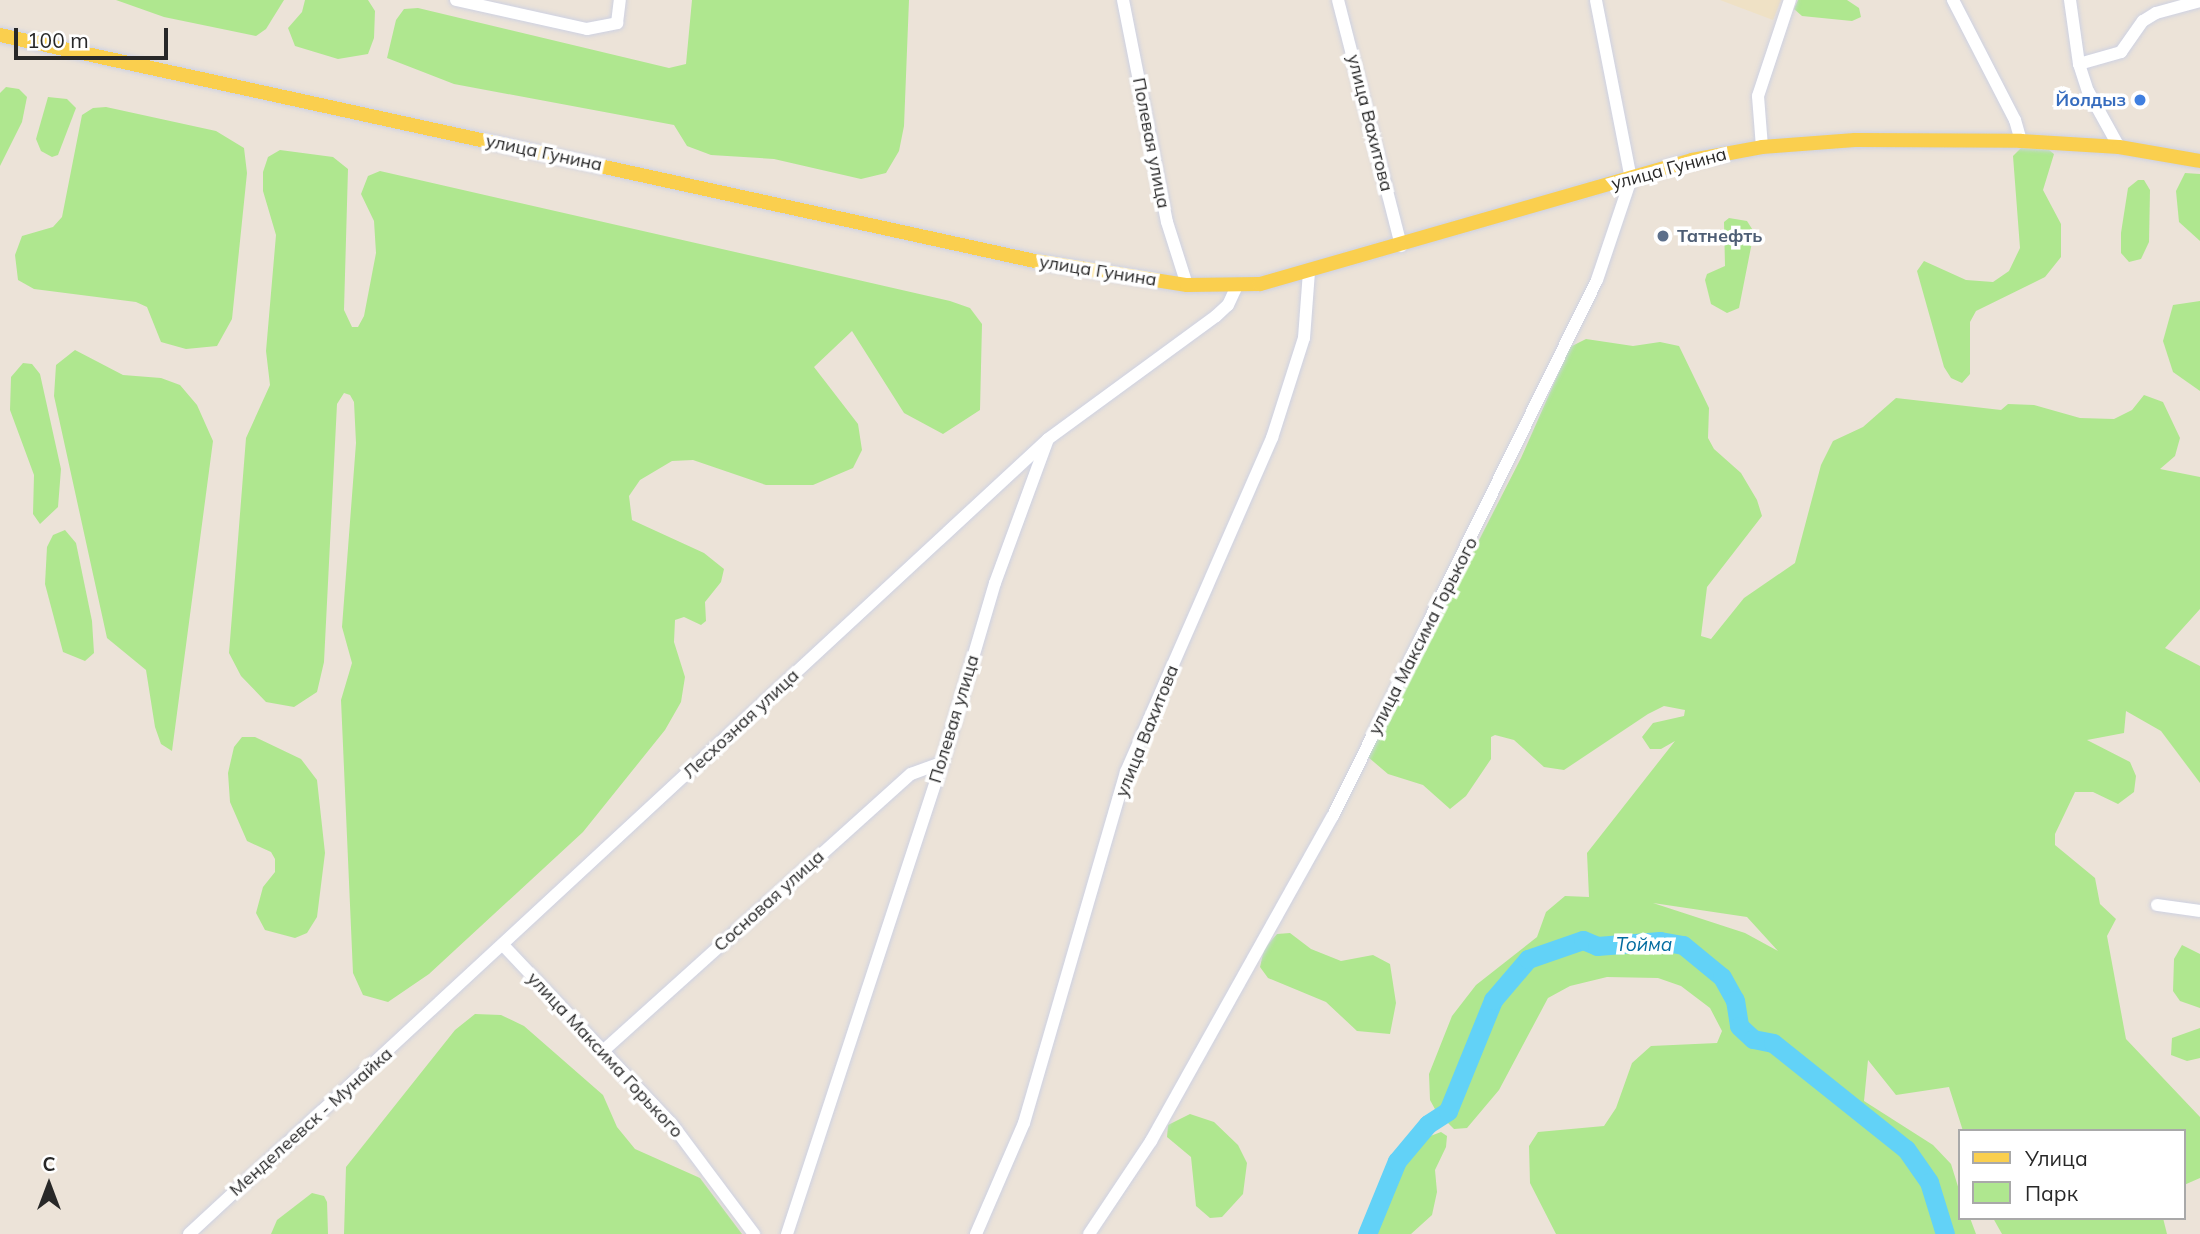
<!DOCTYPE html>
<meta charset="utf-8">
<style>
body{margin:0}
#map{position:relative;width:2200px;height:1234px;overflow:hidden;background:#ece3d8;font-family:Mulish,sans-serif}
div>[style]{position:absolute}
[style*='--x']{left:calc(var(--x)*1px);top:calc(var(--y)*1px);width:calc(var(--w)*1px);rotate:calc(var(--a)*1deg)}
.education>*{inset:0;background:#efe1c5}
.green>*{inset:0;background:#afe78f}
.river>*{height:19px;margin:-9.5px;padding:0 9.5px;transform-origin:9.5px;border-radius:9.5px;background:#62d2f7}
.roads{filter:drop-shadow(0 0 2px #cdd1e2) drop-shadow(0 0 2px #cdd1e2)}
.minor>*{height:12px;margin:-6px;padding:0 6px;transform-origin:6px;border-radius:6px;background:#fff}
.major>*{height:14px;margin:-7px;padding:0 7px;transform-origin:7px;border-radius:7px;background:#facf4e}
.dots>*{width:19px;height:19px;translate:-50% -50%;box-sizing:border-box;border:4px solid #fff;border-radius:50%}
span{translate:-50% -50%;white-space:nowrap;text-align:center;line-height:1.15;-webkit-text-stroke:7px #fff;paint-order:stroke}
.shop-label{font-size:18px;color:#366cbe;font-weight:700}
.right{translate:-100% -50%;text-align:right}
.street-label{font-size:18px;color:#282828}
.service-label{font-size:18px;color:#4e5e75;font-weight:700}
.left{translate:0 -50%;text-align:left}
.water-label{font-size:19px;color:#046da0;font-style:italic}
.legend{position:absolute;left:1958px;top:1129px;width:228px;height:91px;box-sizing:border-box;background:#fff;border:2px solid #a9a9a9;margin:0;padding:9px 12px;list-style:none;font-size:21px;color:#282828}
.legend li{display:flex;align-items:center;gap:14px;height:35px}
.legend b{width:35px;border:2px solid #a9a9a9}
.north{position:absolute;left:14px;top:1150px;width:70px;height:70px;-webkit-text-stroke:5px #fff;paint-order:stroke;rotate:0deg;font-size:19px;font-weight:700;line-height:28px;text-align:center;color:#282828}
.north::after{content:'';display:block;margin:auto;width:24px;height:32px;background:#282828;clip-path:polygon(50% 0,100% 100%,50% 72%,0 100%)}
.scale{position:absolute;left:14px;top:28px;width:154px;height:32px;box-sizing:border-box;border:4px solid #282828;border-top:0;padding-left:9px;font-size:21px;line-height:24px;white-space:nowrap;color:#282828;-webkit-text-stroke:5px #fff;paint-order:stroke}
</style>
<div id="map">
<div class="education">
<i style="clip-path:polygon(1720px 0,1781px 0,1773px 20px)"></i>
</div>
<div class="green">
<i style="clip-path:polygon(116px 0,284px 0,266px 29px,256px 36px,164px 17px)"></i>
<i style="clip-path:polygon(305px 0,368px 0,375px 11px,374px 38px,368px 54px,338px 59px,295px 46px,288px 28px,302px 12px)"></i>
<i style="clip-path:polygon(692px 0,909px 0,904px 126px,899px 151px,886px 173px,861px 179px,774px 159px,711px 155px,687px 146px,674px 125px,454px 84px,387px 58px,396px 20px,404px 9px,418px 8px,669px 68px,686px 64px)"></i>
<i style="clip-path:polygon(1798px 0,1847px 0,1859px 8px,1861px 17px,1852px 21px,1802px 16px,1794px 9px)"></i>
<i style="clip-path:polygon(6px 87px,19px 89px,27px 97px,22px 122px,0 166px,0 93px)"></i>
<i style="clip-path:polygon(48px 97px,67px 99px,76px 108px,58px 155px,52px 157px,41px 151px,36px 139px)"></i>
<i style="clip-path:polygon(106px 107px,216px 131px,244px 148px,247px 173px,232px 319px,217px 346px,186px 349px,161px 342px,147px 307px,136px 302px,34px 289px,18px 280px,15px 255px,22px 236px,53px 227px,62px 217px,82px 115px,93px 108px)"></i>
<i style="clip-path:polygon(2021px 148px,2049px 150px,2054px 154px,2043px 190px,2061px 224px,2061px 257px,2045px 277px,1976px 311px,1970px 322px,1970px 374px,1962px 383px,1951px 378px,1944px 367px,1917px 271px,1924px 261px,1966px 280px,1993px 282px,2009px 271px,2020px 248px,2013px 156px)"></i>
<i style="clip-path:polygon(280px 150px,333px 157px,348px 169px,344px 310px,352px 327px,358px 327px,364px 316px,376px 253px,374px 221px,361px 194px,368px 176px,380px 171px,950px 301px,970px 308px,982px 324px,980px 410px,943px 434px,904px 413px,852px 331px,814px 367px,858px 424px,862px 450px,853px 468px,813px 485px,766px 485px,693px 460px,672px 461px,640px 480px,629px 496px,632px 520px,704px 553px,724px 569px,721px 582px,705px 602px,706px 621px,701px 625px,684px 617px,675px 620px,674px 642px,685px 677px,681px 702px,665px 730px,583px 832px,429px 974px,388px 1002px,363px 995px,353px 973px,341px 700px,352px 663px,342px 627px,356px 443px,354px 402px,350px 395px,344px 393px,337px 404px,324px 662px,317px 692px,294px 707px,266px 702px,241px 676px,229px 653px,246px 438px,270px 385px,266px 351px,276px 235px,263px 191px,263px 172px,268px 157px)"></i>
<i style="clip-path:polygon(2185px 173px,2200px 174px,2200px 241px,2179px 222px,2176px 191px)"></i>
<i style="clip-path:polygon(2138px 180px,2144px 180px,2150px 190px,2149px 242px,2141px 259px,2129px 262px,2121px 253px,2121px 233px,2128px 188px)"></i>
<i style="clip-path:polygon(1729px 218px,1747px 221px,1754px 232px,1739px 308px,1727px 313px,1711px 304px,1705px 280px,1707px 274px,1725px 266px,1724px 222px)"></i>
<i style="clip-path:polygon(2200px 301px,2200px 391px,2173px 372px,2163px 341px,2173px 305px)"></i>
<i style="clip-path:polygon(evenodd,1586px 339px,1633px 346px,1660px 342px,1679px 346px,1709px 408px,1708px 438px,1714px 449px,1741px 473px,1757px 500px,1762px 516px,1707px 587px,1701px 636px,1711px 639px,1744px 598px,1795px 563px,1821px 465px,1833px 441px,1863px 427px,1896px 398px,2001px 410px,2008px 404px,2034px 405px,2080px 418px,2114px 419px,2132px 410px,2144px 395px,2163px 402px,2180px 438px,2175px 456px,2160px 469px,2200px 477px,2200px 609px,2165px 648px,2200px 666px,2200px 783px,2161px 731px,2126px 711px,2124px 733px,2087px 740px,2130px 762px,2136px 776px,2134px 792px,2118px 804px,2093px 792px,2075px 792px,2055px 834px,2055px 845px,2095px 878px,2100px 904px,2116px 919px,2107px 936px,2126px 1039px,2200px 1117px,2200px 1178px,2184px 1185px,2184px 1131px,1963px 1131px,1949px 1087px,1896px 1095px,1868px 1060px,1864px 1101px,1933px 1145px,1951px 1164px,1960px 1193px,1960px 1218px,1970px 1218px,1976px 1234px,1556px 1234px,1530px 1183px,1529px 1146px,1538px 1132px,1604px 1126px,1616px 1108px,1632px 1063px,1651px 1046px,1717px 1043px,1722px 1031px,1710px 1008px,1681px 986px,1658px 978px,1607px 977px,1570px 986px,1548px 998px,1499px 1090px,1467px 1128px,1454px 1129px,1436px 1111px,1430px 1100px,1429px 1074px,1452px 1016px,1476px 985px,1537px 937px,1546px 912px,1565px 896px,1589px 897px,1587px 853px,1675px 741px,1661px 749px,1650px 749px,1642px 737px,1653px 723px,1684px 716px,1685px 710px,1664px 706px,1648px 714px,1564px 770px,1544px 767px,1514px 740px,1495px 735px,1491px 737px,1491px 759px,1466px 796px,1450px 809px,1423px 785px,1388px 774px,1368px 757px,1521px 458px,1570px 347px,1586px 339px,1653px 903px,1747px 917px,1778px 951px,1745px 933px,1653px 903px)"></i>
<i style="clip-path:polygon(75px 350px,123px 375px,161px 378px,180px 385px,197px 405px,213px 441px,172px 751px,161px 744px,155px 727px,146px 670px,107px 638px,54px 396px,56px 365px)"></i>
<i style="clip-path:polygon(23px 363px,32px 364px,40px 374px,61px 469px,58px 507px,40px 524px,33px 514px,34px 475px,10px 410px,11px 377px)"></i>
<i style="clip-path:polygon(65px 530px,76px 543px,92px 621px,94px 653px,85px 661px,63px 652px,45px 584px,47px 547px,53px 535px)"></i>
<i style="clip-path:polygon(242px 737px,255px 737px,301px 759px,317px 780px,325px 853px,317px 917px,307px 933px,295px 938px,265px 930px,256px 913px,263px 887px,275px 872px,275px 859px,271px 852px,247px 841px,230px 802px,228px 773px,234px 747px)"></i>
<i style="clip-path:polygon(1290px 933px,1311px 949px,1341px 961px,1373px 955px,1390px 964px,1396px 1003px,1390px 1034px,1357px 1031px,1326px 1002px,1268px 978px,1260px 967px,1264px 949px,1277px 934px)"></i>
<i style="clip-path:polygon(2182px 945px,2200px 954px,2200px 1008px,2180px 1001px,2173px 991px,2174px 959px)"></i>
<i style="clip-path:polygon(475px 1014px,501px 1015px,524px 1026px,603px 1095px,617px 1127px,635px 1149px,700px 1178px,742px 1234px,344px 1234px,346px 1167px,455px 1030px)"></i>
<i style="clip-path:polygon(2200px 1028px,2200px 1058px,2187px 1061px,2171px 1055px,2172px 1038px)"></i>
<i style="clip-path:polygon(1190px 1114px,1214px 1122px,1238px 1145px,1247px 1163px,1243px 1194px,1222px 1217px,1210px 1218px,1196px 1206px,1191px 1157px,1167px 1137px,1168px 1125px)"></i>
<i style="clip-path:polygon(1441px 1132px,1447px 1136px,1446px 1147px,1435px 1170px,1437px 1192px,1432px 1215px,1411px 1234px,1362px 1234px,1379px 1191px,1425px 1138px)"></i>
<i style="clip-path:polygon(312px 1193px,324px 1196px,327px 1202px,328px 1234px,271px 1234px,277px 1220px)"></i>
<i style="clip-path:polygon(1993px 1218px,2163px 1218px,2167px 1234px,2190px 1234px,2002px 1234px)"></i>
</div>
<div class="river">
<i style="--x:1367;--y:1234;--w:79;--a:-67.7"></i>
<i style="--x:1397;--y:1161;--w:48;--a:-50"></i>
<i style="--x:1428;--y:1124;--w:24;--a:-33"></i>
<i style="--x:1448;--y:1111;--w:120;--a:-67.9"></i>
<i style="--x:1493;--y:1000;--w:54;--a:-49.5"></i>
<i style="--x:1528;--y:959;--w:58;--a:-19.1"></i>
<i style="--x:1583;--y:940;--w:15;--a:23"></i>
<i style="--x:1597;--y:946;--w:63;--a:-4.5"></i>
<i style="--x:1660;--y:941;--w:23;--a:10"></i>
<i style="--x:1683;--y:945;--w:50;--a:39.4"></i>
<i style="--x:1722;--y:977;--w:26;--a:61"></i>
<i style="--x:1735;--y:1000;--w:26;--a:81"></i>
<i style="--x:1739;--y:1026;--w:19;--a:43"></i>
<i style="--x:1753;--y:1039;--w:20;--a:11"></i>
<i style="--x:1773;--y:1043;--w:170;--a:38.6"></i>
<i style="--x:1906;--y:1149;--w:40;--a:55.1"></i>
<i style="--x:1929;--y:1182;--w:54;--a:72.9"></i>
</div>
<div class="roads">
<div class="minor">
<i style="--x:456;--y:0;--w:134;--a:12.5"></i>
<i style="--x:587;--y:29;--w:31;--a:-11"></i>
<i style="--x:617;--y:23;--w:23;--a:-83"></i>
<i style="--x:1123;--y:0;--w:226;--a:78.8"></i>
<i style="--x:1167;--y:222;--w:66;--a:72.4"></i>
<i style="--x:1338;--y:0;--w:254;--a:75.6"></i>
<i style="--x:1953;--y:0;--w:135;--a:62.7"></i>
<i style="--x:2015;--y:120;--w:22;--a:74"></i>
<i style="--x:2070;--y:0;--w:65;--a:82"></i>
<i style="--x:2079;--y:64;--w:28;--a:72"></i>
<i style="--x:2088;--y:91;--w:64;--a:61"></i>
<i style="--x:2079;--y:64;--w:44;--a:-15.9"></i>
<i style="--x:2121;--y:52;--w:38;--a:-55"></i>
<i style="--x:2143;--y:21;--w:15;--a:-32"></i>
<i style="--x:2156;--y:13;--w:46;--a:-15.3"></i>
<i style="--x:1762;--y:147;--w:51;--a:-94.5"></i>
<i style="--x:1758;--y:96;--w:101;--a:-71.6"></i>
<i style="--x:2157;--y:905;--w:43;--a:7.9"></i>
<i style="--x:503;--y:945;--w:245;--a:46.7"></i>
<i style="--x:671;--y:1123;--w:139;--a:53.2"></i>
<i style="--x:603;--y:1051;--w:414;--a:-42"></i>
<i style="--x:911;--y:774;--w:33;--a:-20"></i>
<i style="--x:189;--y:1234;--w:1170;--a:-42.78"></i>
<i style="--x:787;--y:1234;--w:496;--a:-71.8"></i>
<i style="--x:942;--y:763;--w:188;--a:-73.6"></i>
<i style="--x:995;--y:583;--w:153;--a:-69.8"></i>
<i style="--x:1048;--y:439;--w:208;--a:-36.2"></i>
<i style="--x:1216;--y:316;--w:16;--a:-43"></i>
<i style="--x:1228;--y:305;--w:21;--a:-65"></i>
<i style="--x:976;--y:1234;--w:121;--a:-66.6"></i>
<i style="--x:1024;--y:1123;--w:366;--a:-73.8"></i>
<i style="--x:1126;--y:772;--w:365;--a:-66.4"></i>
<i style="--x:1272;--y:438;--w:105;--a:-72.3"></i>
<i style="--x:1304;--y:338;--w:67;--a:-85.7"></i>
<i style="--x:1089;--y:1234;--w:112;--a:-56.3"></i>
<i style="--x:1151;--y:1141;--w:372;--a:-60.8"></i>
<i style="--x:1333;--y:816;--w:597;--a:-63.78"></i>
<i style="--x:1597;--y:280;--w:107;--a:-71.4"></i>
<i style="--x:1631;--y:179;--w:182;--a:-101.1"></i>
</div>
<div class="major">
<i style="--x:0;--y:35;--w:1059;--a:12.32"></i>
<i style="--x:1035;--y:261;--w:154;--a:9"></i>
<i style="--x:1187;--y:285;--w:73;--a:-0.8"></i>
<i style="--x:1260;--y:284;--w:449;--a:-16"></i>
<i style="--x:1692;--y:160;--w:71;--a:-10.5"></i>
<i style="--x:1762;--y:147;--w:93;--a:-4.3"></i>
<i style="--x:1855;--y:140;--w:166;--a:0.3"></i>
<i style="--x:2021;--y:141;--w:98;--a:3.5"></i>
<i style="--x:2119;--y:147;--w:82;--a:9.8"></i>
</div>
</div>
<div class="dots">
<i style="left:2140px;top:100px;background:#3f7fe0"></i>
<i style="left:1663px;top:236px;background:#5c6f8a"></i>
</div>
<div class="shop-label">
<span class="right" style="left:2126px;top:100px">Йолдыз</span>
</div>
<div class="street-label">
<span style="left:1370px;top:123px;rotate:76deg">улица Вахитова</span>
<span style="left:1151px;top:143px;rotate:79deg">Полевая улица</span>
<span style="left:544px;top:153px;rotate:12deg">улица Гунина</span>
<span style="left:1669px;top:169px;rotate:-15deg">улица Гунина</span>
<span style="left:1098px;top:271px;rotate:9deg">улица Гунина</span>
<span style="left:1423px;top:636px;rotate:-63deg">улица Максима Горького</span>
<span style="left:954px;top:719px;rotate:-73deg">Полевая улица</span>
<span style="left:741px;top:724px;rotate:-43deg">Лесхозная улица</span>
<span style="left:1147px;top:731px;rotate:-68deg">улица Вахитова</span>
<span style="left:769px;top:901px;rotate:-42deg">Сосновая улица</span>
<span style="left:605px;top:1055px;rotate:47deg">улица Максима Горького</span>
<span style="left:311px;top:1122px;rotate:-42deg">Менделеевск - Мунайка</span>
</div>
<div class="service-label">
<span class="left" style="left:1677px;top:236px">Татнефть</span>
</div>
<div class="water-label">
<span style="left:1644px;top:945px">Тойма</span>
</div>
<ul class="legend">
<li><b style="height:9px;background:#facf4e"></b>Улица</li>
<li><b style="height:19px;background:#afe78f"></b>Парк</li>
</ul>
<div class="north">С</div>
<div class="scale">100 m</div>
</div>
